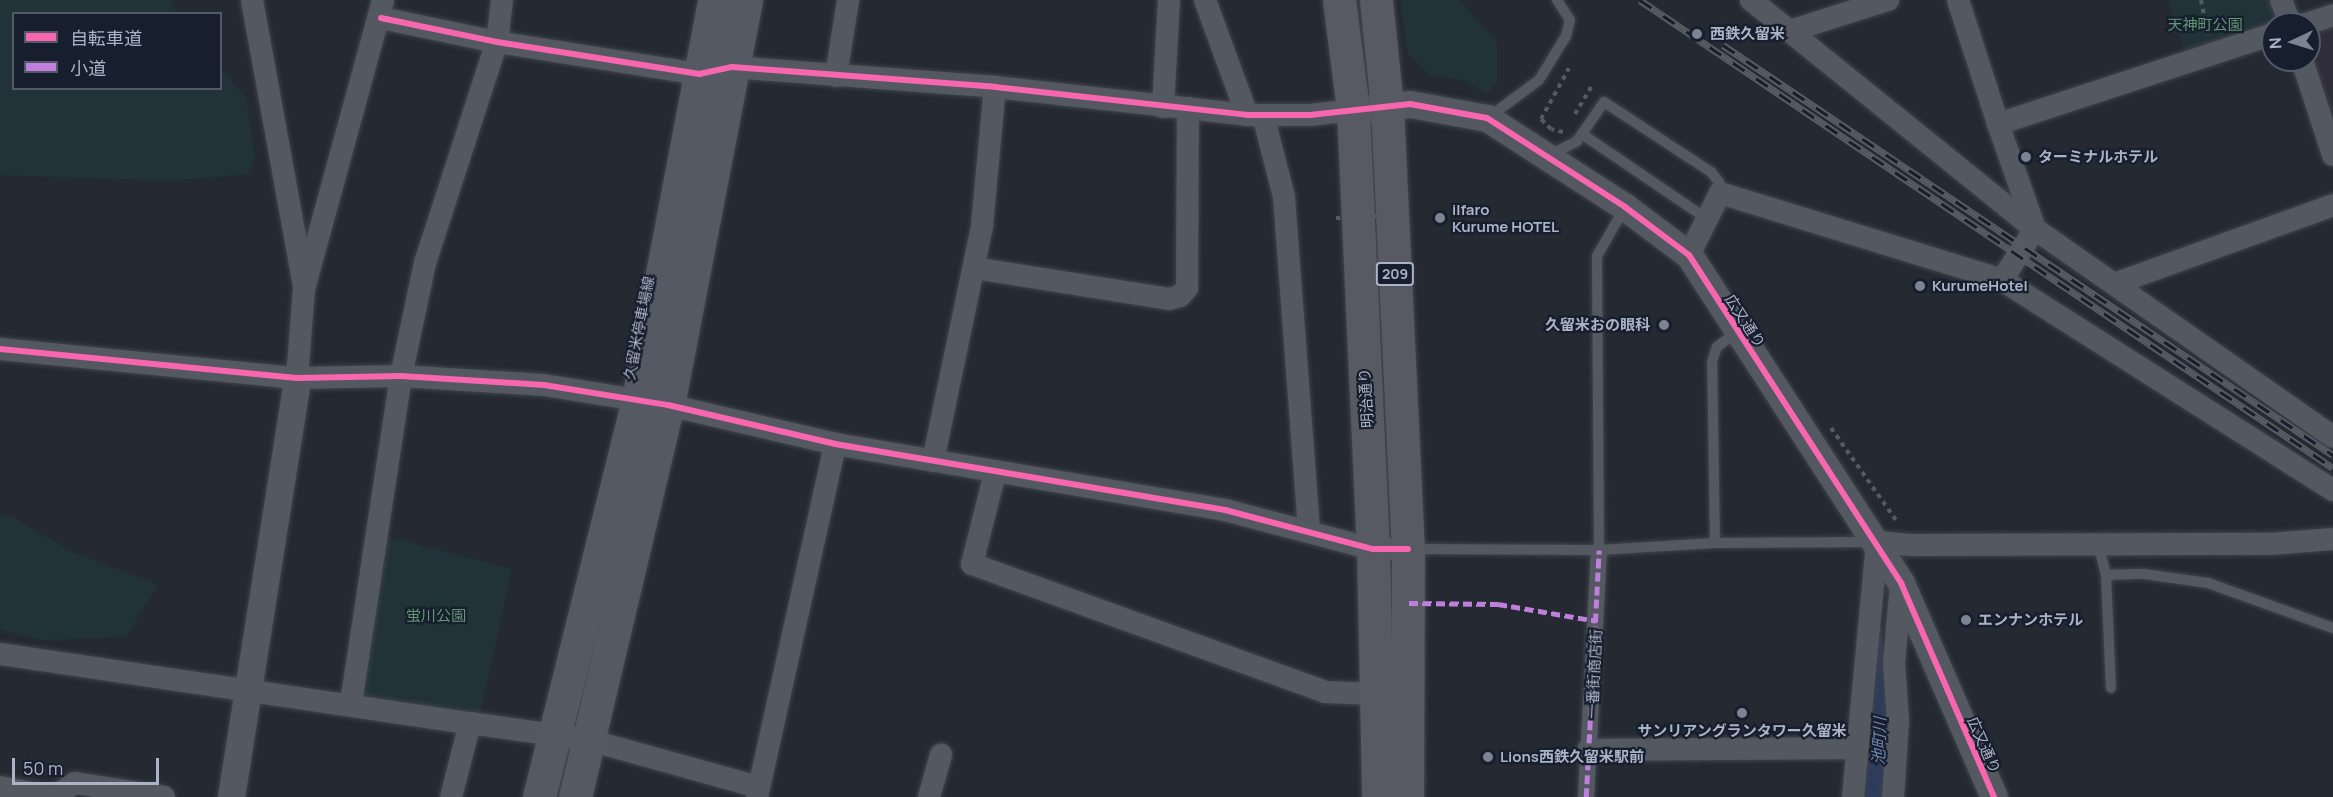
<!DOCTYPE html>
<meta charset="utf-8">
<style>
body{margin:0}
#map{position:relative;width:2333px;height:797px;overflow:hidden;background:#242932;font-family:Manrope,"Noto Sans JP",sans-serif}
div>[style]{position:absolute}
[style*='--x']{left:calc(var(--x)*1px);top:calc(var(--y)*1px);width:calc(var(--w)*1px);rotate:calc(var(--a)*1deg)}
.medical>*{inset:0;background:#2f2d3b}
.green>*{inset:0;background:#213338}
.stream>*{height:6px;margin:-3px;padding:0 3px;transform-origin:3px;border-radius:3px;background:#2c3c5b}
.river>*{height:36px;margin:-18px;padding:0 18px;transform-origin:18px;border-radius:18px;background:#2c3c5b}
.path>*{height:4px;margin-top:-2px;transform-origin:0;background:repeating-linear-gradient(90deg,#565a63 0 4.5px,transparent 0 9px)}
.roads{filter:drop-shadow(0 0 2px #40434b) drop-shadow(0 0 2px #40434b)}
.service>*{height:10px;margin:-5px;padding:0 5px;transform-origin:5px;border-radius:5px;background:#535861}
.pedestrian>*{height:16px;margin:-8px;padding:0 8px;transform-origin:8px;border-radius:8px;background:#535861}
.minor>*{height:22px;margin:-11px;padding:0 11px;transform-origin:11px;border-radius:11px;background:#535861}
.tertiary>*{height:27px;margin:-13.5px;padding:0 13.5px;transform-origin:13.5px;border-radius:13.5px;background:#535861}
.primary>*{height:33px;margin:-16.5px;padding:0 16.5px;transform-origin:16.5px;border-radius:16.5px;background:#555963}
.trunk>*{height:33px;margin:-16.5px;padding:0 16.5px;transform-origin:16.5px;border-radius:16.5px;background:#575a62}
.rail>*{height:7px;margin-top:-3.5px;transform-origin:0;background:repeating-linear-gradient(90deg,#171e2d 0 14px,#575b64 0 28px);box-sizing:border-box;border-block:2px solid #575b64}
.path-bridge>*{height:4px;margin-top:-2px;transform-origin:0;background:repeating-linear-gradient(90deg,#565a63 0 4.5px,transparent 0 9px)}
.quiet>*{height:4.5px;margin-top:-2.25px;transform-origin:0;background:repeating-linear-gradient(90deg,#c07fdc 0 9px,transparent 0 13.5px)}
.cycleway>*{height:6px;margin:-3px;padding:0 3px;transform-origin:3px;border-radius:3px;background:#f766af}
.dots>*{width:16px;height:16px;translate:-50% -50%;box-sizing:border-box;border:3px solid #171e2d;border-radius:50%}
span{translate:-50% -50%;white-space:nowrap;text-align:center;line-height:1.15;-webkit-text-stroke:4.5px #171e2d;paint-order:stroke}
.shield-label span{padding:2px 4px;background:#171e2d;border:2px solid;border-radius:4px;-webkit-text-stroke-width:0}
.shield-label{font-size:14px;color:#abb3c6;font-weight:700}
.park-label{font-size:15px;color:#619872}
.poi-label{font-size:15px;color:#abb3c6;font-weight:700}
.left{translate:0 -50%;text-align:left}
.right{translate:-100% -50%;text-align:right}
.street-label{font-size:15px;color:#abb3c6}
.water-label{font-size:16px;color:#7087b2;font-style:italic}
.legend{position:absolute;left:12px;top:12px;width:210px;height:78px;box-sizing:border-box;background:#171e2d;border:2px solid #525a6a;margin:0;padding:8px 10px;list-style:none;font-size:18px;color:#abb3c6}
.legend li{display:flex;align-items:center;gap:12px;height:30px}
.legend b{width:30px;border:2px solid #525a6a}
.north{position:absolute;left:2261px;top:12px;width:60px;height:60px;box-sizing:border-box;background:#171e2d;border:2px solid #525a6a;border-radius:50%;rotate:266deg;font-size:16px;font-weight:700;line-height:24px;text-align:center;color:#abb3c6}
.north::after{content:'';display:block;margin:auto;width:21px;height:27px;background:#7c8392;clip-path:polygon(50% 0,100% 100%,50% 72%,0 100%)}
.scale{position:absolute;left:12px;top:758px;width:147px;height:27px;box-sizing:border-box;border:3px solid #abb3c6;border-top:0;padding-left:8px;font-size:18px;line-height:21px;white-space:nowrap;color:#abb3c6;-webkit-text-stroke:4px #171e2d;paint-order:stroke}
</style>
<div id="map">
<div class="medical">
<i style="clip-path:polygon(2333px 23px,2333px 139px,2309px 60px,2309px 30px)"></i>
</div>
<div class="green">
<i style="clip-path:polygon(0 0,171px 0,177px 13px,14px 14px,14px 88px,220px 88px,221px 69px,246px 98px,255px 158px,247px 174px,173px 181px,0 175px)"></i>
<i style="clip-path:polygon(1400px 0,1459px 0,1497px 42px,1497px 82px,1488px 94px,1463px 80px,1430px 75px,1408px 54px)"></i>
<i style="clip-path:polygon(2168px 0,2269px 0,2276px 24px,2186px 56px)"></i>
<i style="clip-path:polygon(0 514px,13px 517px,69px 550px,158px 585px,126px 637px,42px 640px,0 630px)"></i>
<i style="clip-path:polygon(383px 535px,512px 569px,479px 719px,358px 699px)"></i>
</div>
<div class="stream">
<i style="--x:1879;--y:630;--w:54;--a:87.9"></i>
</div>
<div class="river">
<i style="--x:1877;--y:797;--w:113;--a:-88"></i>
</div>
<div class="path">
<i style="--x:2201;--y:0;--w:36;--a:79"></i>
<i style="--x:1575;--y:114;--w:35;--a:-59"></i>
<i style="--x:1563;--y:132;--w:12;--a:-166"></i>
<i style="--x:1551;--y:129;--w:14;--a:-135"></i>
<i style="--x:1541;--y:119;--w:58;--a:-61.2"></i>
<i style="--x:1831;--y:428;--w:116;--a:54.8"></i>
</div>
<div class="roads">
<div class="service">
<i style="--x:1489;--y:117;--w:62;--a:-36.5"></i>
<i style="--x:1539;--y:80;--w:52;--a:-58.5"></i>
<i style="--x:1566;--y:36;--w:16;--a:-76"></i>
<i style="--x:1570;--y:20;--w:24;--a:-123"></i>
<i style="--x:1582;--y:134;--w:151;--a:34.2"></i>
<i style="--x:1552;--y:154;--w:28;--a:-27"></i>
<i style="--x:1577;--y:141;--w:47;--a:-55.3"></i>
<i style="--x:1604;--y:102;--w:128;--a:33.2"></i>
<i style="--x:1711;--y:172;--w:13;--a:51"></i>
<i style="--x:1719;--y:182;--w:11;--a:85"></i>
<i style="--x:1715;--y:543;--w:181;--a:-90.9"></i>
<i style="--x:1712;--y:362;--w:16;--a:-72"></i>
<i style="--x:1717;--y:347;--w:24;--a:-38"></i>
<i style="--x:2098;--y:543;--w:33;--a:76"></i>
<i style="--x:2106;--y:575;--w:113;--a:87.5"></i>
<i style="--x:1411;--y:549;--w:188;--a:0.3"></i>
<i style="--x:1599;--y:550;--w:116;--a:-3.5"></i>
<i style="--x:1715;--y:543;--w:157;--a:-0.4"></i>
<i style="--x:1599;--y:550;--w:294;--a:-90.4"></i>
<i style="--x:1597;--y:256;--w:56;--a:-60.3"></i>
<i style="--x:2106;--y:575;--w:38;--a:-2"></i>
<i style="--x:2144;--y:574;--w:65;--a:8"></i>
<i style="--x:2208;--y:583;--w:133;--a:19.8"></i>
</div>
<div class="pedestrian">
<i style="--x:1586;--y:797;--w:247;--a:-87"></i>
</div>
<div class="minor">
<i style="--x:252;--y:0;--w:286;--a:79.7"></i>
<i style="--x:1205;--y:0;--w:122;--a:69.9"></i>
<i style="--x:1751;--y:0;--w:365;--a:38.9"></i>
<i style="--x:2035;--y:229;--w:363;--a:34.9"></i>
<i style="--x:1958;--y:0;--w:130;--a:72.1"></i>
<i style="--x:2281;--y:0;--w:26;--a:69"></i>
<i style="--x:381;--y:18;--w:118;--a:11.7"></i>
<i style="--x:497;--y:42;--w:205;--a:9"></i>
<i style="--x:699;--y:74;--w:34;--a:-12"></i>
<i style="--x:732;--y:67;--w:264;--a:4.3"></i>
<i style="--x:995;--y:87;--w:254;--a:6.3"></i>
<i style="--x:1247;--y:115;--w:63;--a:0"></i>
<i style="--x:1310;--y:115;--w:43;--a:-6.6"></i>
<i style="--x:2306;--y:24;--w:28;--a:-18"></i>
<i style="--x:1790;--y:31;--w:103;--a:-17.6"></i>
<i style="--x:2302;--y:60;--w:100;--a:71.9"></i>
<i style="--x:836;--y:76;--w:77;--a:-81"></i>
<i style="--x:1163;--y:107;--w:107;--a:-86.8"></i>
<i style="--x:1263;--y:115;--w:85;--a:75.6"></i>
<i style="--x:1284;--y:197;--w:335;--a:85.7"></i>
<i style="--x:2035;--y:229;--w:111;--a:-109.4"></i>
<i style="--x:1998;--y:124;--w:289;--a:-18.1"></i>
<i style="--x:1689;--y:255;--w:69;--a:-63.4"></i>
<i style="--x:1720;--y:193;--w:295;--a:17.1"></i>
<i style="--x:2002;--y:280;--w:392;--a:32.4"></i>
<i style="--x:974;--y:268;--w:197;--a:9"></i>
<i style="--x:1169;--y:299;--w:11;--a:-15"></i>
<i style="--x:1180;--y:296;--w:11;--a:-49"></i>
<i style="--x:1187;--y:288;--w:180;--a:-89.7"></i>
<i style="--x:2002;--y:280;--w:61;--a:-57.1"></i>
<i style="--x:2114;--y:284;--w:233;--a:-19.8"></i>
<i style="--x:0;--y:349;--w:298;--a:5.6"></i>
<i style="--x:297;--y:378;--w:104;--a:-1.1"></i>
<i style="--x:401;--y:376;--w:143;--a:3.6"></i>
<i style="--x:544;--y:385;--w:126;--a:9.2"></i>
<i style="--x:668;--y:405;--w:171;--a:13.1"></i>
<i style="--x:835;--y:444;--w:396;--a:9.6"></i>
<i style="--x:1225;--y:510;--w:153;--a:14.8"></i>
<i style="--x:1373;--y:549;--w:35;--a:0"></i>
<i style="--x:297;--y:378;--w:89;--a:-85.5"></i>
<i style="--x:304;--y:289;--w:300;--a:-74.7"></i>
<i style="--x:933;--y:461;--w:240;--a:-78.2"></i>
<i style="--x:982;--y:226;--w:140;--a:-84.7"></i>
<i style="--x:995;--y:473;--w:94;--a:104.2"></i>
<i style="--x:972;--y:564;--w:375;--a:19.9"></i>
<i style="--x:1325;--y:692;--w:51;--a:2.2"></i>
<i style="--x:0;--y:654;--w:475;--a:8.4"></i>
<i style="--x:470;--y:723;--w:76;--a:104.4"></i>
<i style="--x:351;--y:703;--w:331;--a:-81.3"></i>
<i style="--x:401;--y:376;--w:116;--a:-78"></i>
<i style="--x:425;--y:263;--w:232;--a:-72"></i>
<i style="--x:497;--y:42;--w:42;--a:-83.2"></i>
<i style="--x:470;--y:723;--w:120;--a:8.1"></i>
<i style="--x:589;--y:740;--w:176;--a:15.5"></i>
<i style="--x:1588;--y:750;--w:268;--a:-0.4"></i>
<i style="--x:0;--y:787;--w:55;--a:10.5"></i>
<i style="--x:54;--y:797;--w:25;--a:-34"></i>
<i style="--x:75;--y:783;--w:90;--a:8.9"></i>
<i style="--x:757;--y:797;--w:362;--a:-77.5"></i>
<i style="--x:929;--y:797;--w:44;--a:-74.1"></i>
<i style="--x:1853;--y:797;--w:256;--a:-84.6"></i>
<i style="--x:1877;--y:542;--w:36;--a:5"></i>
<i style="--x:1913;--y:545;--w:356;--a:-0.2"></i>
<i style="--x:2269;--y:544;--w:64;--a:-4.5"></i>
<i style="--x:1893;--y:797;--w:76;--a:-86.2"></i>
<i style="--x:1898;--y:721;--w:59;--a:-93.9"></i>
<i style="--x:1894;--y:662;--w:79;--a:-84.9"></i>
</div>
<div class="tertiary">
<i style="--x:1353;--y:110;--w:57;--a:-6"></i>
<i style="--x:1410;--y:104;--w:78;--a:10.3"></i>
<i style="--x:1487;--y:118;--w:164;--a:32.8"></i>
<i style="--x:1625;--y:207;--w:80;--a:36.9"></i>
<i style="--x:1689;--y:255;--w:391;--a:57.1"></i>
<i style="--x:1901;--y:583;--w:233;--a:66.5"></i>
<i style="--x:231;--y:797;--w:424;--a:-81"></i>
</div>
<div class="primary">
<i style="--x:539;--y:797;--w:409;--a:-76"></i>
<i style="--x:638;--y:400;--w:407;--a:-79.2"></i>
<i style="--x:575;--y:797;--w:403;--a:-76.7"></i>
<i style="--x:668;--y:405;--w:412;--a:-79.1"></i>
</div>
<div class="trunk">
<i style="--x:1339;--y:0;--w:111;--a:82.7"></i>
<i style="--x:1353;--y:110;--w:439;--a:87.4"></i>
<i style="--x:1373;--y:549;--w:248;--a:88.8"></i>
<i style="--x:1376;--y:0;--w:107;--a:84.1"></i>
<i style="--x:1387;--y:106;--w:443;--a:87.3"></i>
<i style="--x:1408;--y:549;--w:248;--a:90.2"></i>
</div>
</div>
<div class="rail">
<i style="--x:1640;--y:0;--w:836;--a:34.03"></i>
<i style="--x:1723;--y:45;--w:735;--a:33.91"></i>
</div>
<div class="path-bridge">
<i style="--x:1336;--y:218;--w:70;--a:-2.5"></i>
</div>
<div class="quiet">
<i style="--x:1409;--y:603;--w:89;--a:0.6"></i>
<i style="--x:1498;--y:604;--w:100;--a:9.7"></i>
<i style="--x:1586;--y:797;--w:247;--a:-87"></i>
</div>
<div class="cycleway">
<i style="--x:381;--y:18;--w:118;--a:11.7"></i>
<i style="--x:497;--y:42;--w:205;--a:9"></i>
<i style="--x:699;--y:74;--w:34;--a:-12"></i>
<i style="--x:732;--y:67;--w:264;--a:4.3"></i>
<i style="--x:995;--y:87;--w:254;--a:6.3"></i>
<i style="--x:1247;--y:115;--w:63;--a:0"></i>
<i style="--x:1310;--y:115;--w:101;--a:-6.3"></i>
<i style="--x:1410;--y:104;--w:78;--a:10.3"></i>
<i style="--x:1487;--y:118;--w:164;--a:32.8"></i>
<i style="--x:1625;--y:207;--w:80;--a:36.9"></i>
<i style="--x:1689;--y:255;--w:391;--a:57.1"></i>
<i style="--x:1901;--y:583;--w:233;--a:66.5"></i>
<i style="--x:0;--y:349;--w:298;--a:5.6"></i>
<i style="--x:297;--y:378;--w:104;--a:-1.1"></i>
<i style="--x:401;--y:376;--w:143;--a:3.6"></i>
<i style="--x:544;--y:385;--w:126;--a:9.2"></i>
<i style="--x:668;--y:405;--w:171;--a:13.1"></i>
<i style="--x:835;--y:444;--w:396;--a:9.6"></i>
<i style="--x:1225;--y:510;--w:153;--a:14.8"></i>
<i style="--x:1373;--y:549;--w:35;--a:0"></i>
</div>
<div class="dots">
<i style="left:1697px;top:34px;background:#7c8392"></i>
<i style="left:2026px;top:157px;background:#7c8392"></i>
<i style="left:1440px;top:218px;background:#7c8392"></i>
<i style="left:1920px;top:286px;background:#7c8392"></i>
<i style="left:1664px;top:325px;background:#7c8392"></i>
<i style="left:1966px;top:620px;background:#7c8392"></i>
<i style="left:1742px;top:713px;background:#7c8392"></i>
<i style="left:1488px;top:757px;background:#7c8392"></i>
</div>
<div class="shield-label">
<span style="left:1395px;top:274px">209</span>
</div>
<div class="park-label">
<span style="left:2205px;top:25px">天神町公園</span>
<span style="left:436px;top:616px">蛍川公園</span>
</div>
<div class="poi-label">
<span class="left" style="left:1710px;top:34px">西鉄久留米</span>
<span class="left" style="left:2038px;top:157px">ターミナルホテル</span>
<span class="left" style="left:1452px;top:218px">ilfaro<br>Kurume HOTEL</span>
<span class="left" style="left:1932px;top:286px">KurumeHotel</span>
<span class="right" style="left:1650px;top:325px">久留米おの眼科</span>
<span class="left" style="left:1978px;top:620px">エンナンホテル</span>
<span style="left:1742px;top:731px">サンリアングランタワー久留米</span>
<span class="left" style="left:1500px;top:757px">Lions西鉄久留米駅前</span>
</div>
<div class="street-label">
<span style="left:1745px;top:321px;rotate:57deg">広又通り</span>
<span style="left:639px;top:328px;rotate:-79deg">久留米停車場線</span>
<span style="left:1366px;top:398px;rotate:-93deg">明治通り</span>
<span style="left:1594px;top:674px;rotate:-87deg">一番街商店街</span>
<span style="left:1984px;top:745px;rotate:66deg">広又通り</span>
</div>
<div class="water-label">
<span style="left:1879px;top:741px;rotate:-88deg">池町川</span>
</div>
<ul class="legend">
<li><b style="height:8px;background:#f766af"></b>自転車道</li>
<li><b style="height:8px;background:#c07fdc"></b>小道</li>
</ul>
<div class="north">N</div>
<div class="scale">50 m</div>
</div>
